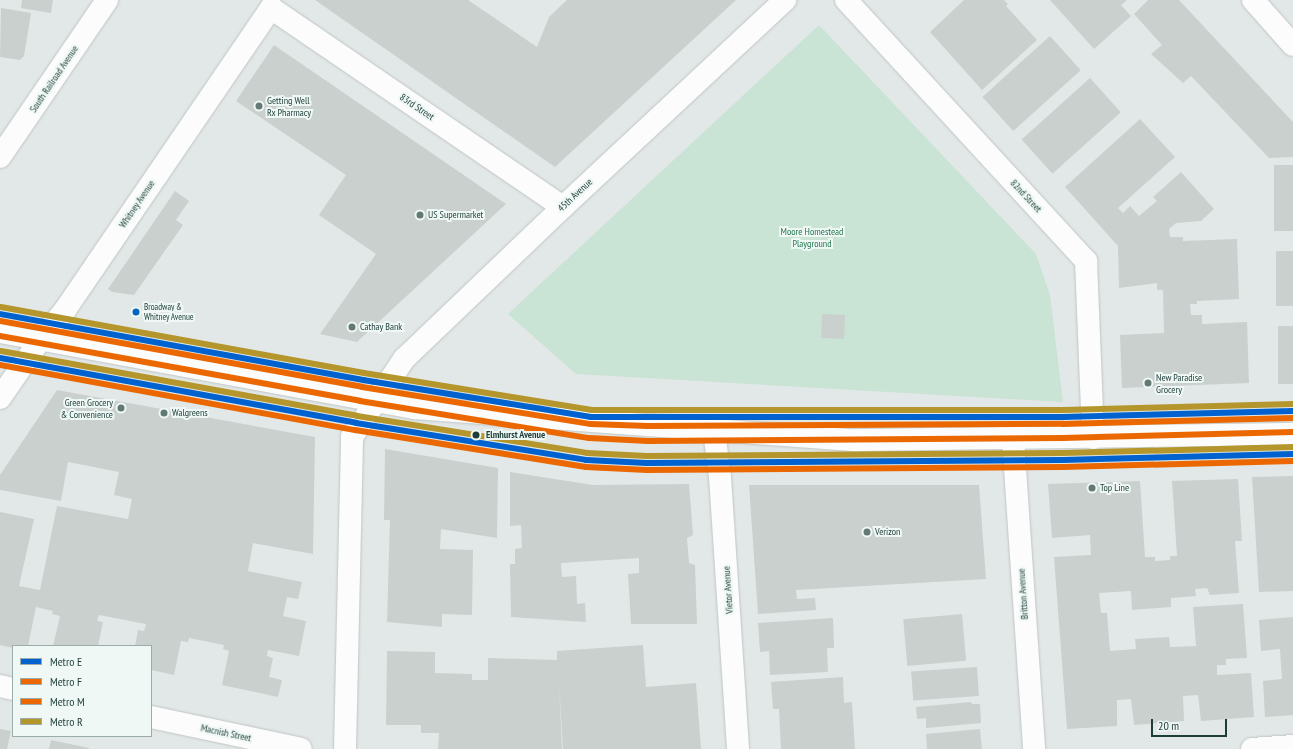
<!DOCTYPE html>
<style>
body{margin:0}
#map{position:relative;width:1293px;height:749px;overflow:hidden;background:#e2e8e7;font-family:"PT Sans Narrow",sans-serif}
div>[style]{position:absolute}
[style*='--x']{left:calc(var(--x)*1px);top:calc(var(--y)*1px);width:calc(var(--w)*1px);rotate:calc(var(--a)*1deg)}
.green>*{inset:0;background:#c9e3d5}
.building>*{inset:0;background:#c9d0cd;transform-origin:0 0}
.roads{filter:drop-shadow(0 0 1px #bfc5c4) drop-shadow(0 0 1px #bfc5c4)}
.street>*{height:22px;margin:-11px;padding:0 11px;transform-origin:11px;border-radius:11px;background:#fbfcfb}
.secondary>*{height:22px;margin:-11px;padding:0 11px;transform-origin:11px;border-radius:11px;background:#fbfcfb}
.metro-1>*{height:6px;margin:-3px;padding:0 3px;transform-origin:3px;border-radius:3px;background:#0062cf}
.metro-2>*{height:6px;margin:-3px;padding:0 3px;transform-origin:3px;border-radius:3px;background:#eb6800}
.metro-3>*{height:6px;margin:-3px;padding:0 3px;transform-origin:3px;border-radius:3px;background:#eb6800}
.metro-4>*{height:6px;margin:-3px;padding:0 3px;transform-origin:3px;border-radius:3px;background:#b5962c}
.dots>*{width:11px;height:11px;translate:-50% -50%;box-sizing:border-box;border:2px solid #eff8f5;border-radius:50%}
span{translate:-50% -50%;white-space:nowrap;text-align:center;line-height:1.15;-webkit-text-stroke:4px #eff8f5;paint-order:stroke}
.bus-label{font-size:9px;color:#1e3d39}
.left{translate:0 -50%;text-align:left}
.street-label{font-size:10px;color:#1e3d39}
.poi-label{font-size:10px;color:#1e3d39}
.right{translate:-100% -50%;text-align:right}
.park-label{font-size:10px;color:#247851}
.stop-label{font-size:10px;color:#1e3d39;font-weight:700}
.legend{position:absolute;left:12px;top:645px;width:140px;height:92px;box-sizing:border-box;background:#eff8f5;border:1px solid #9badaa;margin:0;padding:5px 7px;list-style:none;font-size:12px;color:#1e3d39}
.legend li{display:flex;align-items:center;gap:8px;height:20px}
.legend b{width:20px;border:1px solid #9badaa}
.scale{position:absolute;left:1151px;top:719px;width:76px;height:18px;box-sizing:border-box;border:2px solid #1e3d39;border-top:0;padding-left:5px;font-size:12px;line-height:14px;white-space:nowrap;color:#1e3d39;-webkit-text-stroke:3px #eff8f5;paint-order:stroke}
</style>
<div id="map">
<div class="green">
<i style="clip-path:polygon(819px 25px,1036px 254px,1050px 295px,1063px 402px,576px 374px,508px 314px)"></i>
</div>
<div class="building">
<i style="clip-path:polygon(22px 0,53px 0,51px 13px,21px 8px)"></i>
<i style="clip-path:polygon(315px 0,468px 0,537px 47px,549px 17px,567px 0,736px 0,555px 167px)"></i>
<i style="clip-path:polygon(964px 0,1004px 0,1008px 4px,1006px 6px,1037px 40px,982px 90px,930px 32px)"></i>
<i style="clip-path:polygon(1050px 0,1127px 0,1121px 5px,1131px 16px,1094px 49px)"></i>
<i style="clip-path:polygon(1148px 0,1179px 0,1293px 122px,1293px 157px,1269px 158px,1191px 76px,1183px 83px,1151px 54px,1162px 45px,1134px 14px)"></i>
<i style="clip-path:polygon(1px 8px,31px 13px,24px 56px,20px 60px,0 57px)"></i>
<i style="left:1050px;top:36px;width:46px;height:91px;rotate:48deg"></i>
<i style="clip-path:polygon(274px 45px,506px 204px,357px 342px,320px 334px,376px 254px,319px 215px,346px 175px,236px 101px)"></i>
<i style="left:1090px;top:78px;width:46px;height:92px;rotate:48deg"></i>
<i style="clip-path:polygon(1140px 119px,1175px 157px,1118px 208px,1123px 213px,1130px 206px,1139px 216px,1157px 201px,1153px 197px,1181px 172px,1214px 209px,1201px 221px,1176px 223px,1169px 229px,1170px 237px,1183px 237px,1183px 241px,1237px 239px,1239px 299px,1197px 301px,1197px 304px,1190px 304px,1191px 315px,1202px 315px,1202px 324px,1247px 322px,1249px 383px,1122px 388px,1120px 335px,1164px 333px,1163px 290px,1157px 290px,1157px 283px,1119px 288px,1118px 246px,1065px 187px)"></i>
<i style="left:1274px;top:165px;width:19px;height:66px"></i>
<i style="clip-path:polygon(175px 191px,189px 201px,176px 220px,183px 225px,134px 295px,112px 292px,108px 289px)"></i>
<i style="left:1276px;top:251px;width:17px;height:55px"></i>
<i style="left:822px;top:314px;width:23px;height:24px;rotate:2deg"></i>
<i style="left:1278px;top:326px;width:15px;height:58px"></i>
<i style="clip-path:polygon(57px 390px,315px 437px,313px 554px,253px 543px,248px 571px,302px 582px,298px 599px,287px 597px,283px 616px,306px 621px,299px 656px,268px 650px,267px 656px,273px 658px,269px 677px,282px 680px,278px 697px,222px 685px,229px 651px,223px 649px,224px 645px,189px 638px,188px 642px,181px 641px,174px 675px,151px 670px,151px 646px,135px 646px,138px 630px,144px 631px,146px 624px,99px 615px,97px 621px,103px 622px,98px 646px,53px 646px,60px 616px,52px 614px,53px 611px,36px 607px,28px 646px,13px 648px,0 645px,0 512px,34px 519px,19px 586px,40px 590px,57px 506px,128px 519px,132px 499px,114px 495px,119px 472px,68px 462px,61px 501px,0 490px,0 475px)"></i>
<i style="clip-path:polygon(385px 449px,498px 468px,497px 538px,441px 529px,440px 549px,473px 550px,472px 615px,442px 614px,442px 627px,387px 622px,390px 520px,384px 520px)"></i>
<i style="clip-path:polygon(510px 472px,593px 485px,689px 484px,693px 535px,687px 538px,689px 563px,695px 565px,697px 624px,631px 624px,628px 574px,639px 573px,639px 558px,561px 563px,562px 577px,576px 576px,577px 604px,585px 603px,586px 622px,511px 617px,510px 564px,515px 564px,515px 549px,522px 548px,521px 525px,510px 526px)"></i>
<i style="clip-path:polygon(1293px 476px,1293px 591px,1259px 592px,1252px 477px)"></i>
<i style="clip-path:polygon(1238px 479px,1242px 541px,1235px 541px,1239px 593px,1210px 595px,1207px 588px,1195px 589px,1196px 596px,1171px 598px,1171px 607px,1132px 610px,1131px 591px,1099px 593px,1101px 613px,1107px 613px,1110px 651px,1136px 649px,1135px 639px,1169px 637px,1170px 647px,1196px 646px,1193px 607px,1243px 604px,1247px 658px,1226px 659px,1226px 665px,1217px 665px,1217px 675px,1251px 673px,1254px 717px,1201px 721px,1198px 695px,1183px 696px,1184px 721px,1134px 725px,1131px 699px,1117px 700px,1117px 726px,1067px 729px,1054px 557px,1091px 555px,1090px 535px,1052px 538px,1048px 484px,1140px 481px,1145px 557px,1155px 557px,1155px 561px,1170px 560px,1170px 556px,1177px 556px,1172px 481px)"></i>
<i style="clip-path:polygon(749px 485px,979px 485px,986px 579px,796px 590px,797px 599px,815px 598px,816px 610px,758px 614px)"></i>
<i style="left:962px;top:614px;width:47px;height:59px;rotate:85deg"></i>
<i style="clip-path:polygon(1293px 617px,1293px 715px,1265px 717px,1263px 681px,1282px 679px,1281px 665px,1280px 649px,1261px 651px,1259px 620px)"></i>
<i style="clip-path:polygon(833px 618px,834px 648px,827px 648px,828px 672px,770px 675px,769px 651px,760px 652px,758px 623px)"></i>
<i style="clip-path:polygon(643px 645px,646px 687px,696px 683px,701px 749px,563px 749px,559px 683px,562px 749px,438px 749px,439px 733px,421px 733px,421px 725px,386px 725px,387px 651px,435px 652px,435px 673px,472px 674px,472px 680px,488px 680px,488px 658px,557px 660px,557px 651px)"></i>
<i style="left:977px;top:667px;width:29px;height:66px;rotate:86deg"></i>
<i style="clip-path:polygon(843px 677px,844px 703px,852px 702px,855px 749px,781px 749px,779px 709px,773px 709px,771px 682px)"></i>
<i style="clip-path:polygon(971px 702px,972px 704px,980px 704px,981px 723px,926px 728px,926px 718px,917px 719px,916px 707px)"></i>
<i style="clip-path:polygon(0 729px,11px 731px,7px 749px,0 749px)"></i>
<i style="clip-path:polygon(980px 729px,982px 749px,927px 749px,926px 734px)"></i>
<i style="clip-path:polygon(51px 740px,89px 748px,89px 749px,49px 749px)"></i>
</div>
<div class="roads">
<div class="street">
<i style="--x:846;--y:0;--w:355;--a:47.4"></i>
<i style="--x:1086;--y:261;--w:177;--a:87.7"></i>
<i style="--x:1253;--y:0;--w:60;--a:48.4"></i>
<i style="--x:0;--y:157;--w:190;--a:-55.7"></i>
<i style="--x:0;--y:398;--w:70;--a:-55.4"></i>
<i style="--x:40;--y:340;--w:39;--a:-50"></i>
<i style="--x:65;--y:310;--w:366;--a:-55.7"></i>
<i style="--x:271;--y:8;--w:353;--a:34.3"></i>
<i style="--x:714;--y:431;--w:46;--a:82.6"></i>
<i style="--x:720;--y:477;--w:273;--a:86.2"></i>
<i style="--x:1013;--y:439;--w:311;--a:86.1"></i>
<i style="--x:0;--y:686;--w:13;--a:13"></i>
<i style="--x:151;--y:717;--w:153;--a:12"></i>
<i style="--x:345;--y:749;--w:312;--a:-88.7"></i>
<i style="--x:352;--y:437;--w:94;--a:-56.3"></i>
<i style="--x:404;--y:359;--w:220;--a:-43.7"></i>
<i style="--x:563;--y:207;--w:304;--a:-43"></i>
<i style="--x:1252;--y:749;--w:41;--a:-4.2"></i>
</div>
<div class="secondary">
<i style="--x:0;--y:332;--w:422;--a:10.4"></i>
<i style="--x:415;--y:408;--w:441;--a:4.2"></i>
<i style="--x:855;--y:440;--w:438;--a:-0.8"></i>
</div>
</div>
<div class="metro-1">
<i style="--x:0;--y:314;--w:369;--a:10.3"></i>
<i style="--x:363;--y:380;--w:231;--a:9.2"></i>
<i style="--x:591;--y:417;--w:472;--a:0"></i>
<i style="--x:1063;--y:417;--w:230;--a:-1.5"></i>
<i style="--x:0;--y:358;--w:362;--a:10.3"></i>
<i style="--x:356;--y:423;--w:233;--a:9.1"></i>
<i style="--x:586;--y:460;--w:61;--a:2.8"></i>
<i style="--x:647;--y:463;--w:416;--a:-0.4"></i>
<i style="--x:1063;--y:460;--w:230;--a:-1.5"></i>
</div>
<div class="metro-2">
<i style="--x:0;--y:336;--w:366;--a:10.2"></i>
<i style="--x:360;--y:401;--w:232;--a:9.2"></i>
<i style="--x:589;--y:438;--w:59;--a:2.9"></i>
<i style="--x:648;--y:441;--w:415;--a:-0.4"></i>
<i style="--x:1063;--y:438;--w:230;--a:-1.5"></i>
</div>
<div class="metro-3">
<i style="--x:0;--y:321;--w:368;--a:10.3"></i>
<i style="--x:362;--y:387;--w:232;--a:9.2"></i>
<i style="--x:591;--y:424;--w:57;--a:2"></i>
<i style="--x:648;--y:426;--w:415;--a:-0.3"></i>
<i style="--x:1063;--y:424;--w:230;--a:-1.5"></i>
<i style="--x:0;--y:365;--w:361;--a:10.4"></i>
<i style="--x:355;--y:430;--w:234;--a:9.1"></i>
<i style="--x:586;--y:467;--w:61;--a:2.8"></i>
<i style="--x:647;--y:470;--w:416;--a:-0.4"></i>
<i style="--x:1063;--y:467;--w:230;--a:-1.5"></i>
</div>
<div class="metro-4">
<i style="--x:1;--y:307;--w:369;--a:10.3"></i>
<i style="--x:364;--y:373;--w:231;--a:9.2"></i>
<i style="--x:592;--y:410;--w:471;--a:0"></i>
<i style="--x:1063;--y:410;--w:230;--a:-1.5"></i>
<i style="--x:1;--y:351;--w:362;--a:10.3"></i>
<i style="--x:357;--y:416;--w:233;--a:9.1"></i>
<i style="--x:587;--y:453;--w:60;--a:2.9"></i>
<i style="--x:647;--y:456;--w:416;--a:-0.4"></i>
<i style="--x:1063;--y:453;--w:230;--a:-1.5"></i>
</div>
<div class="dots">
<i style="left:259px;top:106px;background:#637976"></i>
<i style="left:420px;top:215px;background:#637976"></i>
<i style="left:136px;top:312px;background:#0065bd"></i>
<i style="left:352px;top:327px;background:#637976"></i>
<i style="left:1148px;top:383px;background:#637976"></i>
<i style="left:121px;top:408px;background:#637976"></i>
<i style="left:164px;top:413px;background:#637976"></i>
<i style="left:476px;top:435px;background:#1e3d39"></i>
<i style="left:1092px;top:488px;background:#637976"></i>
<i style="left:867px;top:532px;background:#637976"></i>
</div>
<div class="bus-label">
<span class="left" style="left:144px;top:312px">Broadway &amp;<br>Whitney Avenue</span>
</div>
<div class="street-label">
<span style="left:54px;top:79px;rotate:-56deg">South Railroad Avenue</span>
<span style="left:417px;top:107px;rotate:34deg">83rd Street</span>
<span style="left:575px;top:195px;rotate:-43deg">45th Avenue</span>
<span style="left:1026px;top:196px;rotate:47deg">82nd Street</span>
<span style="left:137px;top:204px;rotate:-56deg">Whitney Avenue</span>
<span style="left:728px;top:590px;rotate:-94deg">Vietor Avenue</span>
<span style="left:1023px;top:594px;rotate:-94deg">Britton Avenue</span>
<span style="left:226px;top:733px;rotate:12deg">Macnish Street</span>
</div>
<div class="poi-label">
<span class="left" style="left:267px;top:106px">Getting Well<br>Rx Pharmacy</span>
<span class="left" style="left:428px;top:215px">US Supermarket</span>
<span class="left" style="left:360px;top:327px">Cathay Bank</span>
<span class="left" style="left:1156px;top:383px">New Paradise<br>Grocery</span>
<span class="right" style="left:113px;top:408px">Green Grocery<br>&amp; Convenience</span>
<span class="left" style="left:172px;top:413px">Walgreens</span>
<span class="left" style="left:1100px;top:488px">Top Line</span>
<span class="left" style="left:875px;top:532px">Verizon</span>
</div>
<div class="park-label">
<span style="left:812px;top:237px">Moore Homestead<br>Playground</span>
</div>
<div class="stop-label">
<span class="left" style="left:486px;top:435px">Elmhurst Avenue</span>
</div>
<ul class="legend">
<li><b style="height:5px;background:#0062cf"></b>Metro E</li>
<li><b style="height:5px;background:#eb6800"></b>Metro F</li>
<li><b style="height:5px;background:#eb6800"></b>Metro M</li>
<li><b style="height:5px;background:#b5962c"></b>Metro R</li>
</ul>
<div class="scale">20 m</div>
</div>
